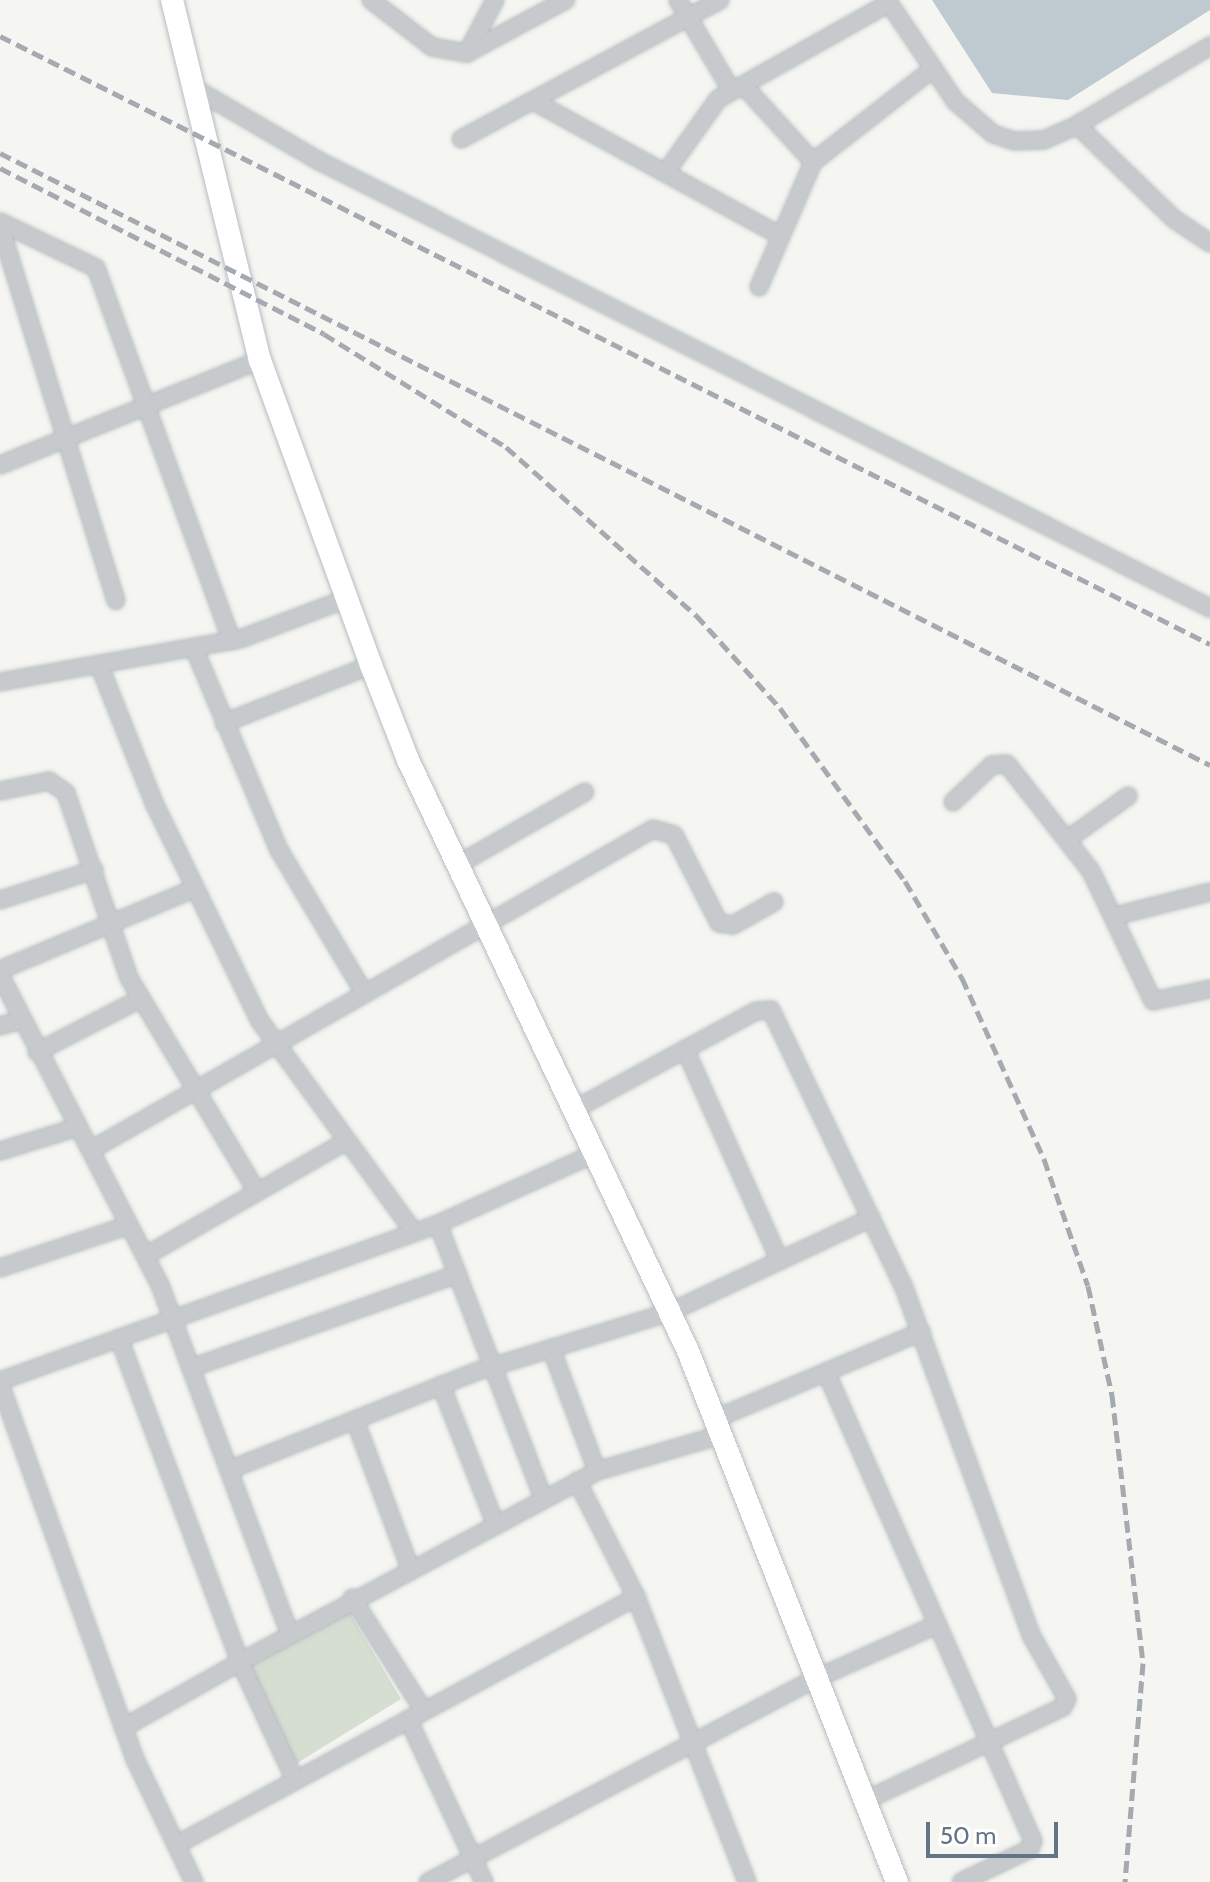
<!DOCTYPE html>
<style>
body{margin:0}
#map{position:relative;width:1210px;height:1882px;overflow:hidden;background:#f5f6f1;font-family:Cabin,sans-serif}
div>[style]{position:absolute}
[style*='--x']{left:calc(var(--x)*1px);top:calc(var(--y)*1px);width:calc(var(--w)*1px);rotate:calc(var(--a)*1deg)}
.green>*{inset:0;background:#d6ded2}
.water>*{inset:0;background:#becacf}
.roads{filter:drop-shadow(0 0 2px #b6bcc0) drop-shadow(0 0 2px #b6bcc0)}
.street>*{height:16px;margin:-8px;padding:0 8px;transform-origin:8px;border-radius:8px;background:#c7cacd}
.secondary>*{height:22px;margin:-11px;padding:0 11px;transform-origin:11px;border-radius:11px;background:#fff}
.rail>*{height:5px;margin-top:-2.5px;transform-origin:0;background:repeating-linear-gradient(90deg,#a4aab0 0 12px,transparent 0 18px)}
span{translate:-50% -50%;white-space:nowrap;text-align:center;line-height:1.15;-webkit-text-stroke:8px #fff;paint-order:stroke}
.scale{position:absolute;left:926px;top:1822px;width:132px;height:36px;box-sizing:border-box;border:4px solid #617585;border-top:0;padding-left:10px;font-size:24px;line-height:28px;white-space:nowrap;color:#617585;-webkit-text-stroke:6px #fff;paint-order:stroke}
</style>
<div id="map">
<div class="green">
<i style="clip-path:polygon(349px 1612px,401px 1699px,294px 1765px,244px 1662px)"></i>
</div>
<div class="water">
<i style="clip-path:polygon(932px 0,1210px 0,1210px 10px,1068px 100px,992px 93px)"></i>
</div>
<div class="roads">
<div class="street">
<i style="--x:371;--y:0;--w:77;--a:37.6"></i>
<i style="--x:432;--y:47;--w:36;--a:10"></i>
<i style="--x:467;--y:53;--w:112;--a:-28.2"></i>
<i style="--x:678;--y:0;--w:102;--a:59.4"></i>
<i style="--x:887;--y:0;--w:122;--a:56"></i>
<i style="--x:955;--y:101;--w:50;--a:41"></i>
<i style="--x:993;--y:134;--w:23;--a:18"></i>
<i style="--x:1015;--y:141;--w:29;--a:-2"></i>
<i style="--x:1044;--y:140;--w:36;--a:-24"></i>
<i style="--x:1077;--y:125;--w:155;--a:-30.7"></i>
<i style="--x:467;--y:53;--w:60;--a:-62.2"></i>
<i style="--x:743;--y:85;--w:167;--a:-29.3"></i>
<i style="--x:192;--y:87;--w:147;--a:30.2"></i>
<i style="--x:319;--y:161;--w:997;--a:26.64"></i>
<i style="--x:535;--y:102;--w:280;--a:28.6"></i>
<i style="--x:1077;--y:125;--w:135;--a:44.1"></i>
<i style="--x:1174;--y:219;--w:43;--a:33.7"></i>
<i style="--x:461;--y:139;--w:294;--a:-28.2"></i>
<i style="--x:666;--y:172;--w:90;--a:-54.5"></i>
<i style="--x:718;--y:99;--w:29;--a:-29"></i>
<i style="--x:743;--y:85;--w:104;--a:47.7"></i>
<i style="--x:0;--y:222;--w:106;--a:25.6"></i>
<i style="--x:96;--y:268;--w:397;--a:70"></i>
<i style="--x:0;--y:226;--w:392;--a:72.8"></i>
<i style="--x:759;--y:287;--w:136;--a:-66.6"></i>
<i style="--x:813;--y:162;--w:150;--a:-37.9"></i>
<i style="--x:0;--y:465;--w:280;--a:-22"></i>
<i style="--x:194;--y:648;--w:219;--a:67.2"></i>
<i style="--x:279;--y:850;--w:164;--a:59.2"></i>
<i style="--x:100;--y:667;--w:149;--a:68.3"></i>
<i style="--x:155;--y:805;--w:240;--a:64.1"></i>
<i style="--x:260;--y:1021;--w:261;--a:53.9"></i>
<i style="--x:0;--y:682;--w:244;--a:-10.2"></i>
<i style="--x:240;--y:639;--w:113;--a:-20.7"></i>
<i style="--x:224;--y:723;--w:158;--a:-21.5"></i>
<i style="--x:0;--y:791;--w:50;--a:-11.5"></i>
<i style="--x:49;--y:781;--w:21;--a:35"></i>
<i style="--x:66;--y:793;--w:195;--a:71.2"></i>
<i style="--x:129;--y:978;--w:249;--a:59.1"></i>
<i style="--x:953;--y:802;--w:54;--a:-43.5"></i>
<i style="--x:992;--y:765;--w:15;--a:-4"></i>
<i style="--x:1007;--y:764;--w:136;--a:51.9"></i>
<i style="--x:1091;--y:871;--w:144;--a:64.5"></i>
<i style="--x:1153;--y:1001;--w:58;--a:-11.9"></i>
<i style="--x:1068;--y:839;--w:74;--a:-35.6"></i>
<i style="--x:457;--y:865;--w:147;--a:-29.7"></i>
<i style="--x:0;--y:900;--w:99;--a:-17.7"></i>
<i style="--x:1115;--y:916;--w:98;--a:-14.2"></i>
<i style="--x:0;--y:970;--w:212;--a:-22.7"></i>
<i style="--x:0;--y:975;--w:349;--a:62.7"></i>
<i style="--x:160;--y:1285;--w:369;--a:69.6"></i>
<i style="--x:0;--y:1026;--w:22;--a:-16"></i>
<i style="--x:685;--y:1049;--w:232;--a:65.9"></i>
<i style="--x:37;--y:1052;--w:116;--a:-27.2"></i>
<i style="--x:575;--y:1109;--w:206;--a:-28.4"></i>
<i style="--x:756;--y:1011;--w:15;--a:-4"></i>
<i style="--x:771;--y:1010;--w:305;--a:64.4"></i>
<i style="--x:903;--y:1285;--w:373;--a:69.9"></i>
<i style="--x:1031;--y:1635;--w:73;--a:60.6"></i>
<i style="--x:1067;--y:1699;--w:9;--a:117"></i>
<i style="--x:1063;--y:1707;--w:218;--a:154.7"></i>
<i style="--x:91;--y:1150;--w:647;--a:-29.73"></i>
<i style="--x:653;--y:829;--w:22;--a:16"></i>
<i style="--x:674;--y:835;--w:99;--a:62.9"></i>
<i style="--x:719;--y:923;--w:14;--a:8"></i>
<i style="--x:733;--y:925;--w:47;--a:-29.3"></i>
<i style="--x:0;--y:1151;--w:82;--a:-17.1"></i>
<i style="--x:438;--y:1224;--w:293;--a:69"></i>
<i style="--x:145;--y:1256;--w:232;--a:-29.7"></i>
<i style="--x:0;--y:1268;--w:136;--a:-18.4"></i>
<i style="--x:119;--y:1338;--w:346;--a:69.5"></i>
<i style="--x:240;--y:1662;--w:134;--a:150.6"></i>
<i style="--x:551;--y:1348;--w:131;--a:69.5"></i>
<i style="--x:191;--y:1368;--w:283;--a:-19.4"></i>
<i style="--x:826;--y:1372;--w:513;--a:66.19"></i>
<i style="--x:1033;--y:1841;--w:9;--a:111"></i>
<i style="--x:1030;--y:1849;--w:76;--a:154.4"></i>
<i style="--x:0;--y:1381;--w:465;--a:-19.7"></i>
<i style="--x:438;--y:1224;--w:173;--a:-24.2"></i>
<i style="--x:0;--y:1384;--w:396;--a:70.2"></i>
<i style="--x:134;--y:1757;--w:139;--a:64.4"></i>
<i style="--x:441;--y:1385;--w:148;--a:68.6"></i>
<i style="--x:715;--y:1419;--w:224;--a:-22.9"></i>
<i style="--x:355;--y:1420;--w:158;--a:69.6"></i>
<i style="--x:229;--y:1470;--w:268;--a:-21.7"></i>
<i style="--x:478;--y:1371;--w:201;--a:-17.1"></i>
<i style="--x:670;--y:1312;--w:222;--a:-25.1"></i>
<i style="--x:577;--y:1481;--w:130;--a:63"></i>
<i style="--x:636;--y:1597;--w:306;--a:68.7"></i>
<i style="--x:352;--y:1598;--w:134;--a:57.5"></i>
<i style="--x:408;--y:1719;--w:180;--a:65"></i>
<i style="--x:295;--y:1780;--w:130;--a:-115"></i>
<i style="--x:240;--y:1662;--w:405;--a:-28.1"></i>
<i style="--x:597;--y:1471;--w:129;--a:-16.2"></i>
<i style="--x:176;--y:1845;--w:523;--a:-28.33"></i>
<i style="--x:428;--y:1882;--w:439;--a:-27.7"></i>
<i style="--x:817;--y:1678;--w:130;--a:-24"></i>
</div>
<div class="secondary">
<i style="--x:172;--y:0;--w:371;--a:76.3"></i>
<i style="--x:260;--y:360;--w:325;--a:70"></i>
<i style="--x:371;--y:665;--w:102;--a:68.7"></i>
<i style="--x:408;--y:760;--w:654;--a:64.65"></i>
<i style="--x:688;--y:1351;--w:571;--a:68.52"></i>
</div>
</div>
<div class="rail">
<i style="--x:0;--y:36;--w:1354;--a:26.68"></i>
<i style="--x:0;--y:153;--w:1356;--a:26.83"></i>
<i style="--x:0;--y:168;--w:364;--a:27.1"></i>
<i style="--x:324;--y:334;--w:214;--a:31.8"></i>
<i style="--x:506;--y:447;--w:254;--a:41.5"></i>
<i style="--x:696;--y:615;--w:125;--a:47.9"></i>
<i style="--x:780;--y:708;--w:213;--a:54.2"></i>
<i style="--x:905;--y:881;--w:113;--a:59.6"></i>
<i style="--x:962;--y:978;--w:199;--a:65.6"></i>
<i style="--x:1044;--y:1159;--w:134;--a:70.9"></i>
<i style="--x:1088;--y:1286;--w:112;--a:77.6"></i>
<i style="--x:1112;--y:1395;--w:270;--a:83.4"></i>
<i style="--x:1143;--y:1663;--w:220;--a:94.7"></i>
</div>
<div class="scale">50 m</div>
</div>
